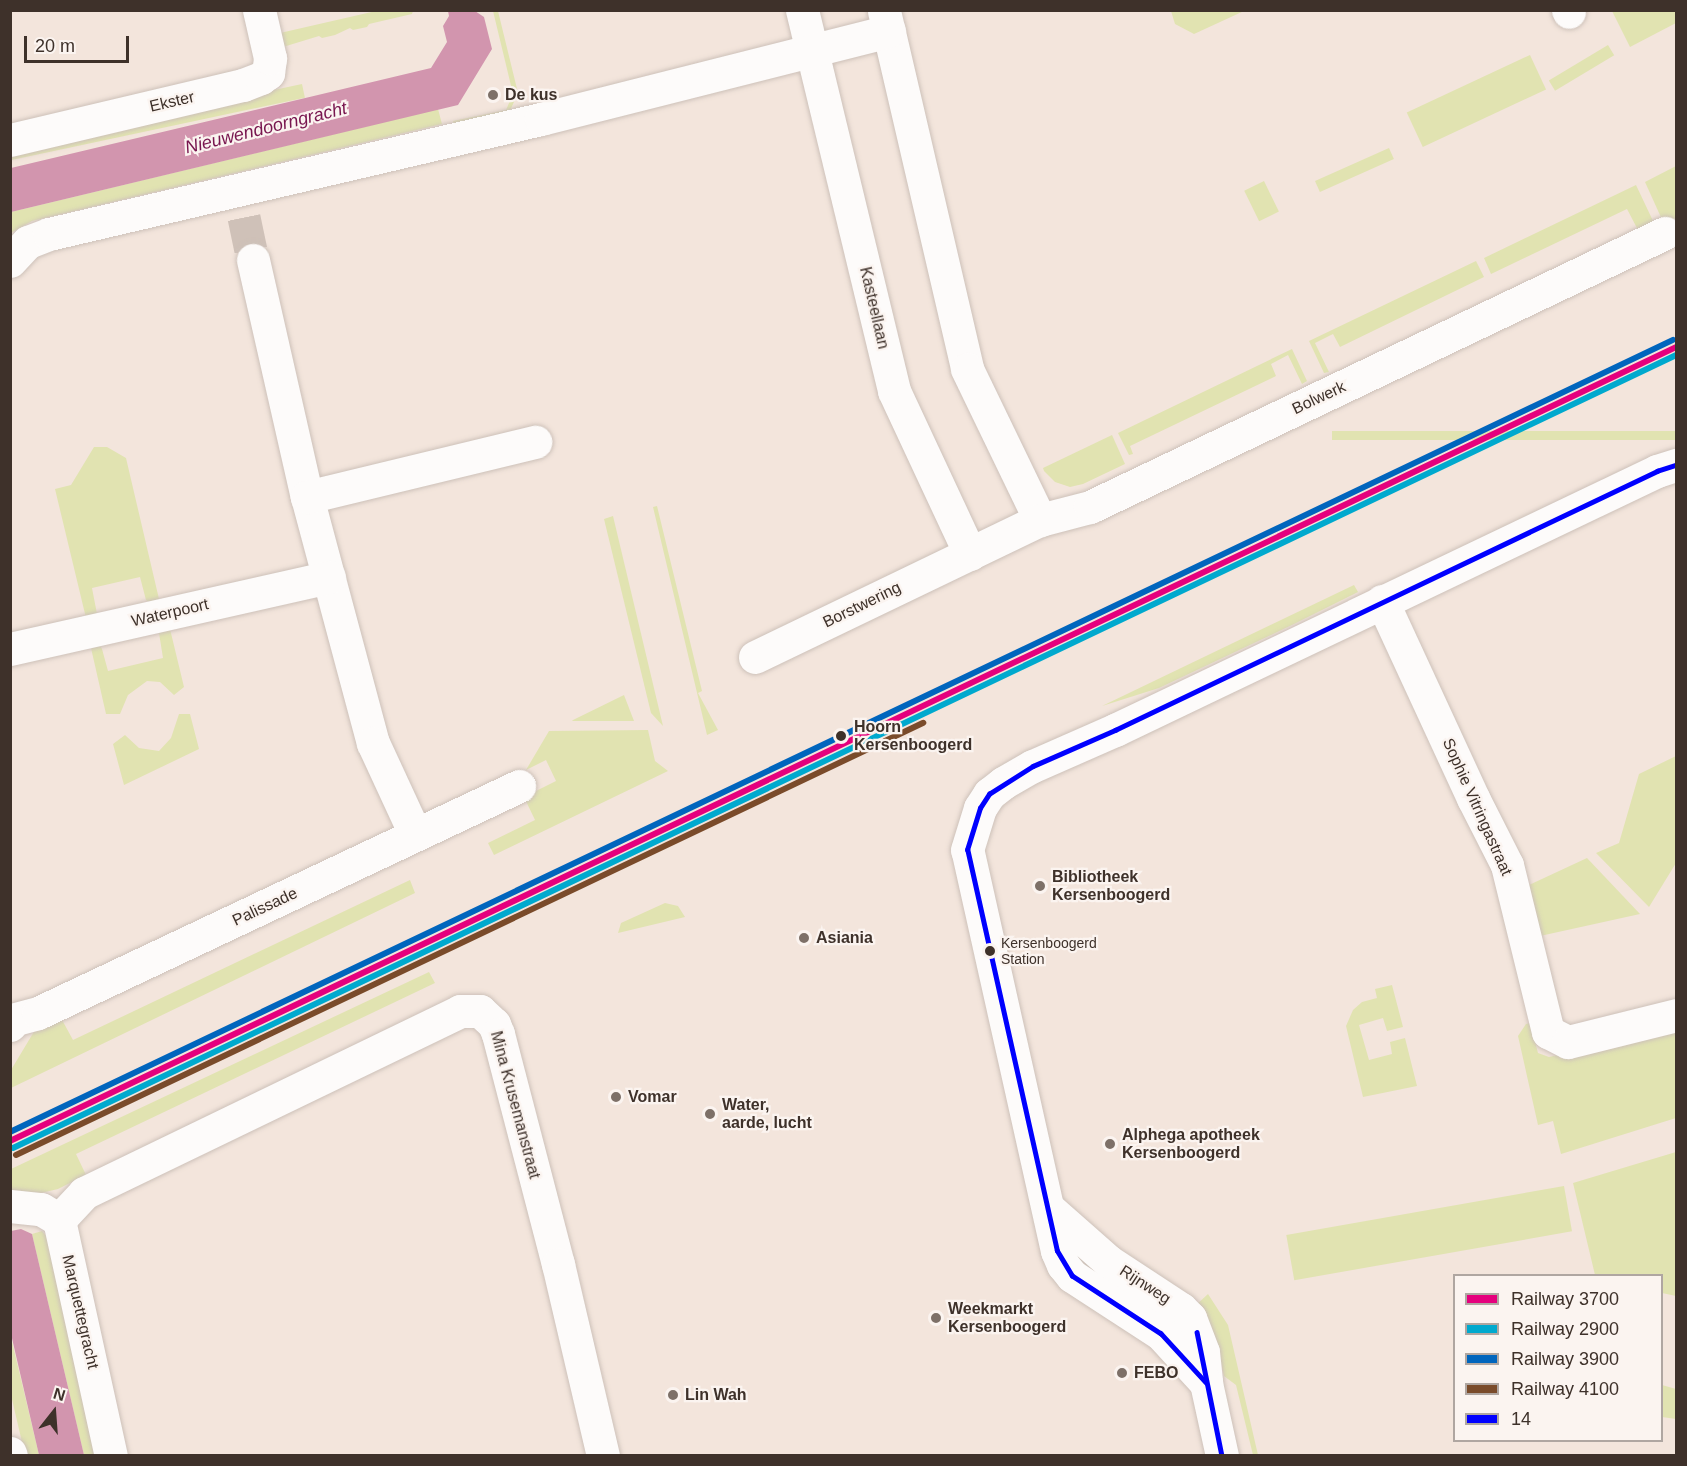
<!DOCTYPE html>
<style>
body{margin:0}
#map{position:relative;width:1687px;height:1466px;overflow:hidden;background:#f3e5dc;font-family:Arial,sans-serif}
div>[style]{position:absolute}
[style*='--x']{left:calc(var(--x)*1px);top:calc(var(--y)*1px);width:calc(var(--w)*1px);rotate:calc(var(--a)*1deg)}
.green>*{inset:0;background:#e1e3b1;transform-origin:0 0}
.water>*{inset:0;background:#d295ae}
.minor-tunnel>*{height:33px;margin-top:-16.5px;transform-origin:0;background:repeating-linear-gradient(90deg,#cfc1b8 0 33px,transparent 0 49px)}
.roads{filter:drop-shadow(0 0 2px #cdc1b9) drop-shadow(0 0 2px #cdc1b9)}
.minor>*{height:33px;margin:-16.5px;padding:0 16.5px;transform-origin:16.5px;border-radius:16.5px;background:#fdfbfa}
.bus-1>*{height:4.5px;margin:-2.25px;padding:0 2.25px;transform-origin:2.25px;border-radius:2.25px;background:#00f}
.rail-1>*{height:6px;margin:-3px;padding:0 3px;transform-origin:3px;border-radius:3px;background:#e5007d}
.rail-2>*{height:6px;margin:-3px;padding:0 3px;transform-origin:3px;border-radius:3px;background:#00a9ce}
.rail-3>*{height:6px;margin:-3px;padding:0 3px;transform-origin:3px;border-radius:3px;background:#0065bd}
.rail-4>*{height:6px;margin:-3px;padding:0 3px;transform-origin:3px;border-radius:3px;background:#7a4b2a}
.dots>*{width:16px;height:16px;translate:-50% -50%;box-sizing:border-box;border:3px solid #fbf4f0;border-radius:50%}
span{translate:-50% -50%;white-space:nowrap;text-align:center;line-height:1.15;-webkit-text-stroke:4.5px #fbf4f0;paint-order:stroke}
.bus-label{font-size:14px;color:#3e312a}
.left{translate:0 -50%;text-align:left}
.poi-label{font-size:16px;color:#3e312a;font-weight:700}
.street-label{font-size:16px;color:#3e312a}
.stop-label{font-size:16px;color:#3e312a;font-weight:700}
.water-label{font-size:18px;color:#78164f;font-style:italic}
.frame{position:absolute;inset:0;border:12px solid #3e312a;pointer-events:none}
.legend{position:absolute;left:1453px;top:1274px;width:210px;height:168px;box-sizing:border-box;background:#fbf4f0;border:2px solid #afa6a1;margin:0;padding:8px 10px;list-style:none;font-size:18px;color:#3e312a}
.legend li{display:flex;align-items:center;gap:12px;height:30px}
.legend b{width:30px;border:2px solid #afa6a1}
.north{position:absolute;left:24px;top:1382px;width:60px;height:60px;-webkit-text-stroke:4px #fbf4f0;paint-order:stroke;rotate:17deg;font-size:16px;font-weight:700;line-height:24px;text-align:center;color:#3e312a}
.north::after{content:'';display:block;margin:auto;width:21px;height:27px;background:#3e312a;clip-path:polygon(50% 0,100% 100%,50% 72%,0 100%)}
.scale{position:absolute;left:24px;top:36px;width:105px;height:27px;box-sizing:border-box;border:3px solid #3e312a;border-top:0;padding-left:8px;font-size:18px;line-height:21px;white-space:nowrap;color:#3e312a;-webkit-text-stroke:4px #fbf4f0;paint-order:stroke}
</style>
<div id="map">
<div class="green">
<i style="clip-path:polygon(376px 11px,413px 11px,412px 14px,369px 24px,367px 27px,353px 30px,350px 28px,335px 35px,322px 38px,319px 36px,283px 47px,280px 33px)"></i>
<i style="clip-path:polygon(493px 11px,498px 11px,518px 93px,509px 113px,454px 126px,453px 121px,506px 110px,513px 94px)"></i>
<i style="clip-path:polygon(1171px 11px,1171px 10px,1244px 11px,1194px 34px,1175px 24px)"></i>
<i style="clip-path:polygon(1612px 11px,1676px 11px,1676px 23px,1630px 47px)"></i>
<i style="left:1608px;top:45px;width:12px;height:69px;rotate:59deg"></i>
<i style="left:1530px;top:55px;width:38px;height:136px;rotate:65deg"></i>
<i style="left:302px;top:84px;width:14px;height:300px;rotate:78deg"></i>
<i style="clip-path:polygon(438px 109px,442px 124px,32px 221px,11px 233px,11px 212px)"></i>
<i style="left:1389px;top:148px;width:12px;height:81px;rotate:66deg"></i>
<i style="clip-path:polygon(1676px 166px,1676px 218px,1664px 224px,1645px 182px)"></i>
<i style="left:1264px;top:181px;width:34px;height:22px;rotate:64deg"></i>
<i style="clip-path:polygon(1636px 185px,1654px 223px,1638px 230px,1627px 209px,1491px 274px,1484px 258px)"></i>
<i style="clip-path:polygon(1476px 261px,1484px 277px,1340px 347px,1333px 334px,1315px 343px,1329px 372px,1324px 373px,1309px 341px)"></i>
<i style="clip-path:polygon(1292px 349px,1307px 381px,1302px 384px,1288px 355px,1271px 364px,1276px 376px,1130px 446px,1133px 454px,1129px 455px,1118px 433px)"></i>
<i style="left:1676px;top:431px;width:9px;height:344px;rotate:90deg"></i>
<i style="clip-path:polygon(1112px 435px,1125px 464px,1083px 484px,1070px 487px,1055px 482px,1044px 471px,1043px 468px)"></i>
<i style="clip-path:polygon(94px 447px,107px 447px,126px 458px,159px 599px,149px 602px,146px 600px,140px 577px,92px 588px,97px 614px,86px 618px,55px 489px,71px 485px)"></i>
<i style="clip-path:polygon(657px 506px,702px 691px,698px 693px,718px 730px,707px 735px,653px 507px)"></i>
<i style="clip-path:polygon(613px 516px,663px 726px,651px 713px,604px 519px)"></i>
<i style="clip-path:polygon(1354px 585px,1358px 592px,1294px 624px,1159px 688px,1102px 706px)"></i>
<i style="clip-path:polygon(170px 629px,184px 687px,174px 695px,160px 682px,147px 681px,128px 695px,120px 714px,106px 714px,91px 648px,100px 646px,102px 649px,108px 671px,163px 658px,159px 633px)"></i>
<i style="clip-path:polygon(624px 695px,634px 721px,572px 721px,573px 720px)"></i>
<i style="clip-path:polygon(179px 714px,190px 714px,199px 749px,124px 785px,113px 744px,125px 735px,139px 748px,159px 751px,171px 738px)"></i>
<i style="clip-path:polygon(648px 730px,655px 761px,668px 771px,494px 855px,488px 843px,535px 820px,524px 797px,556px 781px,546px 760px,526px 770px,549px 731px)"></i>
<i style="clip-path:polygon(1676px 756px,1676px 863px,1649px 907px,1596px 853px,1619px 843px,1639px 774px)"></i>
<i style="clip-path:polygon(1587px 858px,1640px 914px,1540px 936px,1529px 885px)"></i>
<i style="clip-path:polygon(410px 880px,415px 893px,11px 1088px,11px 1070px,35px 1030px,61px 1018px,73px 1040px)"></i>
<i style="clip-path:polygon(665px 903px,678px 906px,685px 917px,618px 933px,621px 923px)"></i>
<i style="clip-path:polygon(429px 972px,435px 983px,76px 1154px,86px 1175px,58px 1189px,41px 1193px,11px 1191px,11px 1169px)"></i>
<i style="clip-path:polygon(1392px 985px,1403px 1027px,1387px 1031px,1383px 1018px,1359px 1025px,1369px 1060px,1392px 1054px,1390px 1042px,1405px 1038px,1417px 1086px,1363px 1097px,1346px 1026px,1353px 1010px,1362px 1002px,1377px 998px,1375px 989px)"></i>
<i style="clip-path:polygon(1530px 1023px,1538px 1053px,1549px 1057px,1676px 1028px,1676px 1118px,1561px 1154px,1553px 1121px,1538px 1125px,1518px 1036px,1526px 1024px)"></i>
<i style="clip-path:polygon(1676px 1152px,1676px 1296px,1662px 1293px,1662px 1276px,1595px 1275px,1573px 1183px)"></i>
<i style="left:1564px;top:1186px;width:46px;height:282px;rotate:80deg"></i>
<i style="clip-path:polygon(42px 1231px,48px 1238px,98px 1455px,84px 1455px,32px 1234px)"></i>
<i style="clip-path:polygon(1208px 1294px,1228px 1325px,1258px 1455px,1253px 1455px,1236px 1385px,1224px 1376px,1217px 1348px,1195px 1306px)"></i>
<i style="clip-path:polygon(10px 1333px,39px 1455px,25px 1455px,11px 1395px)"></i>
<i style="clip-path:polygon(1662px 1385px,1676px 1389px,1676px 1419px,1662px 1417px)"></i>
</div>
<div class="water">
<i style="clip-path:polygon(448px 11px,475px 11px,484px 17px,492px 49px,458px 105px,11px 212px,11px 168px,431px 68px,447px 42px,443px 26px,449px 16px)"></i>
<i style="clip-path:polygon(21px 1229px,32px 1234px,84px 1455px,39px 1455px,11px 1334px,11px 1231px)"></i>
</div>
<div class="minor-tunnel">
<i style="--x:244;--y:217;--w:44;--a:78.2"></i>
</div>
<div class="roads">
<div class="minor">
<i style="--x:802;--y:10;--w:392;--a:76.4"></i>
<i style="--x:894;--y:391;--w:180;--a:65"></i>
<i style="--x:1568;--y:10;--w:2;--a:63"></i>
<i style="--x:884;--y:11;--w:367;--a:76.9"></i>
<i style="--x:967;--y:369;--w:168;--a:64.2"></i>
<i style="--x:10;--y:140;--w:239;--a:-13.3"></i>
<i style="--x:243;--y:85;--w:19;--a:-21"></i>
<i style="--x:261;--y:78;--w:9;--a:-36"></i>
<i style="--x:268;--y:73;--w:15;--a:-82"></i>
<i style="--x:270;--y:58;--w:49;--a:-102.9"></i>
<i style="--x:253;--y:260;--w:243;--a:77.2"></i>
<i style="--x:307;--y:497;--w:255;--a:75"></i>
<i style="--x:373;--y:743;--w:100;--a:65.2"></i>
<i style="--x:10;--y:261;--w:26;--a:-47"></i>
<i style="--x:28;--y:242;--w:22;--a:-21"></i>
<i style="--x:49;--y:234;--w:505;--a:-13.16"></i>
<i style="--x:541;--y:119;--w:359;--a:-14.2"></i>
<i style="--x:307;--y:497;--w:235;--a:-13.6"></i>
<i style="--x:1382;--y:601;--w:217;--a:65.2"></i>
<i style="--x:1473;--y:798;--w:75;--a:63.1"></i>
<i style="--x:1507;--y:865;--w:172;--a:76.2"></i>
<i style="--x:1548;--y:1032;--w:22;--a:27"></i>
<i style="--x:1568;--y:1042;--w:111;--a:-14"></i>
<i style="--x:10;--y:649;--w:327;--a:-12.7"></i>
<i style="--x:755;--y:657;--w:316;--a:-25.7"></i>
<i style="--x:1040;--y:520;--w:52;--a:-14.6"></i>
<i style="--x:1090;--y:507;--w:637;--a:-25.48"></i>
<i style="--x:10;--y:1025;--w:5;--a:-68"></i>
<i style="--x:12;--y:1020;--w:27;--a:-15"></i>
<i style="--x:38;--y:1013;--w:532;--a:-25.26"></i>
<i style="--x:10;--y:1206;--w:31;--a:6"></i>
<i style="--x:41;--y:1209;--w:21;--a:31"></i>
<i style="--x:59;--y:1220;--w:242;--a:77.6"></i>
<i style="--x:1049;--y:1209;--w:79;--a:41.4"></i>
<i style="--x:1108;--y:1261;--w:87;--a:33.3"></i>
<i style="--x:1181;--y:1309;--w:13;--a:45"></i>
<i style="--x:1190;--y:1318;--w:36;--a:69"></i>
<i style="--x:1203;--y:1352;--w:31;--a:84"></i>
<i style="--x:1206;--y:1383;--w:75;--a:77.6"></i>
<i style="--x:59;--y:1220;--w:37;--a:-47"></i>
<i style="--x:84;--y:1193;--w:418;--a:-25.8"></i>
<i style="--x:460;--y:1011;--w:20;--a:0"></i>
<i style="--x:480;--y:1011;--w:19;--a:43"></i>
<i style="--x:494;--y:1024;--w:11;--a:68"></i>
<i style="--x:498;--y:1034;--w:238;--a:75.4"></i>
<i style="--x:558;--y:1264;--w:197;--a:76.8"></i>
<i style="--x:1206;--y:1383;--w:67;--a:-132.6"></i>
<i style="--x:1161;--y:1334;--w:106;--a:-146.9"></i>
<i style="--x:1072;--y:1276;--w:14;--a:-129"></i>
<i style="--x:1063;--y:1265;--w:15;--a:-113"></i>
<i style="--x:1057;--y:1251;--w:411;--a:-102.6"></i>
<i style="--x:967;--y:850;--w:44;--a:-72.8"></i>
<i style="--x:980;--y:808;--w:17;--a:-57"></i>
<i style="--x:989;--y:794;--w:18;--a:-38"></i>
<i style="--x:1003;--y:783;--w:34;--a:-30"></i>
<i style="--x:1033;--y:766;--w:90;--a:-23.7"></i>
<i style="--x:1115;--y:730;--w:601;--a:-25.54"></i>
<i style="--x:1657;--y:471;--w:20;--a:-18"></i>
<i style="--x:10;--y:1453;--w:3;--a:72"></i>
</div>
</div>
<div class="bus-1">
<i style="--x:1197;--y:1332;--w:126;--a:78.6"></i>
<i style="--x:1206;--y:1383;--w:67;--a:-132.6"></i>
<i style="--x:1161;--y:1334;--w:106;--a:-146.9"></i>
<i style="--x:1072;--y:1276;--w:29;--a:-121"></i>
<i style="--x:1057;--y:1251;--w:411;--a:-102.6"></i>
<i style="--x:967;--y:850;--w:44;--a:-72.8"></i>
<i style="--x:980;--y:808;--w:17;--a:-57"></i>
<i style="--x:989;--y:794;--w:52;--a:-32.5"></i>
<i style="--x:1033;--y:766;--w:90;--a:-23.7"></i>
<i style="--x:1115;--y:730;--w:601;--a:-25.54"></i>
<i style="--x:1657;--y:471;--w:20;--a:-18"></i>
</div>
<div class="rail-1">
<i style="--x:10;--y:1141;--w:1846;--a:-25.48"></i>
</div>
<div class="rail-2">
<i style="--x:13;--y:1148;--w:1842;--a:-25.49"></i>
</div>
<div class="rail-3">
<i style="--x:10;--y:1132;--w:1842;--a:-25.47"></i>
</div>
<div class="rail-4">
<i style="--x:16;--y:1155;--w:1005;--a:-25.47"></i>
</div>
<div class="dots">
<i style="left:493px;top:95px;background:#7d7068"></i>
<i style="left:841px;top:736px;background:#3e312a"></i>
<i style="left:1040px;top:886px;background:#7d7068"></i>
<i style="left:804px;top:938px;background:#7d7068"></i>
<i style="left:990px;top:951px;background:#3e312a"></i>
<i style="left:616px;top:1097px;background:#7d7068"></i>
<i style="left:710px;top:1114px;background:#7d7068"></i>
<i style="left:1110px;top:1144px;background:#7d7068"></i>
<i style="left:936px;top:1318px;background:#7d7068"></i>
<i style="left:1122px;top:1373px;background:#7d7068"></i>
<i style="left:673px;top:1395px;background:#7d7068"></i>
</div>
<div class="bus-label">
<span class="left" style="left:1001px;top:951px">Kersenboogerd<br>Station</span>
</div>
<div class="poi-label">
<span class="left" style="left:505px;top:95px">De kus</span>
<span class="left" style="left:1052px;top:886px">Bibliotheek<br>Kersenboogerd</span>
<span class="left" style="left:816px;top:938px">Asiania</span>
<span class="left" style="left:628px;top:1097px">Vomar</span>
<span class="left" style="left:722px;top:1114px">Water,<br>aarde, lucht</span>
<span class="left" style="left:1122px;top:1144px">Alphega apotheek<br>Kersenboogerd</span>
<span class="left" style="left:948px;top:1318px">Weekmarkt<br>Kersenboogerd</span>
<span class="left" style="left:1134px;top:1373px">FEBO</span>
<span class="left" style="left:685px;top:1395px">Lin Wah</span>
</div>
<div class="street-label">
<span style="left:172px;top:102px;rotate:-13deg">Ekster</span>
<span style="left:874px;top:308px;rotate:77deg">Kasteellaan</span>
<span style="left:1319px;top:398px;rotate:-25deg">Bolwerk</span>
<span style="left:862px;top:605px;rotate:-26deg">Borstwering</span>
<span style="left:170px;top:613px;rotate:-13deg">Waterpoort</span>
<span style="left:1477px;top:807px;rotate:66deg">Sophie Vitringastraat</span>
<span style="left:265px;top:907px;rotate:-25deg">Palissade</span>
<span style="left:515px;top:1105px;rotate:75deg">Mina Krusemanstraat</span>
<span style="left:1145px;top:1285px;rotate:33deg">Rijnweg</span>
<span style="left:80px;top:1312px;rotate:77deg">Marquettegracht</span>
</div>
<div class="stop-label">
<span class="left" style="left:854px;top:736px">Hoorn<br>Kersenboogerd</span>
</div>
<div class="water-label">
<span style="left:266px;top:128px;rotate:-14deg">Nieuwendoorngracht</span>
</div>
<div class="frame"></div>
<ul class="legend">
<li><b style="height:8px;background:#e5007d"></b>Railway 3700</li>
<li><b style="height:8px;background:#00a9ce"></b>Railway 2900</li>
<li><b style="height:8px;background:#0065bd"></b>Railway 3900</li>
<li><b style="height:8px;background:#7a4b2a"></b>Railway 4100</li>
<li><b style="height:8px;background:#00f"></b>14</li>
</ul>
<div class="north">N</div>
<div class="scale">20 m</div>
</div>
